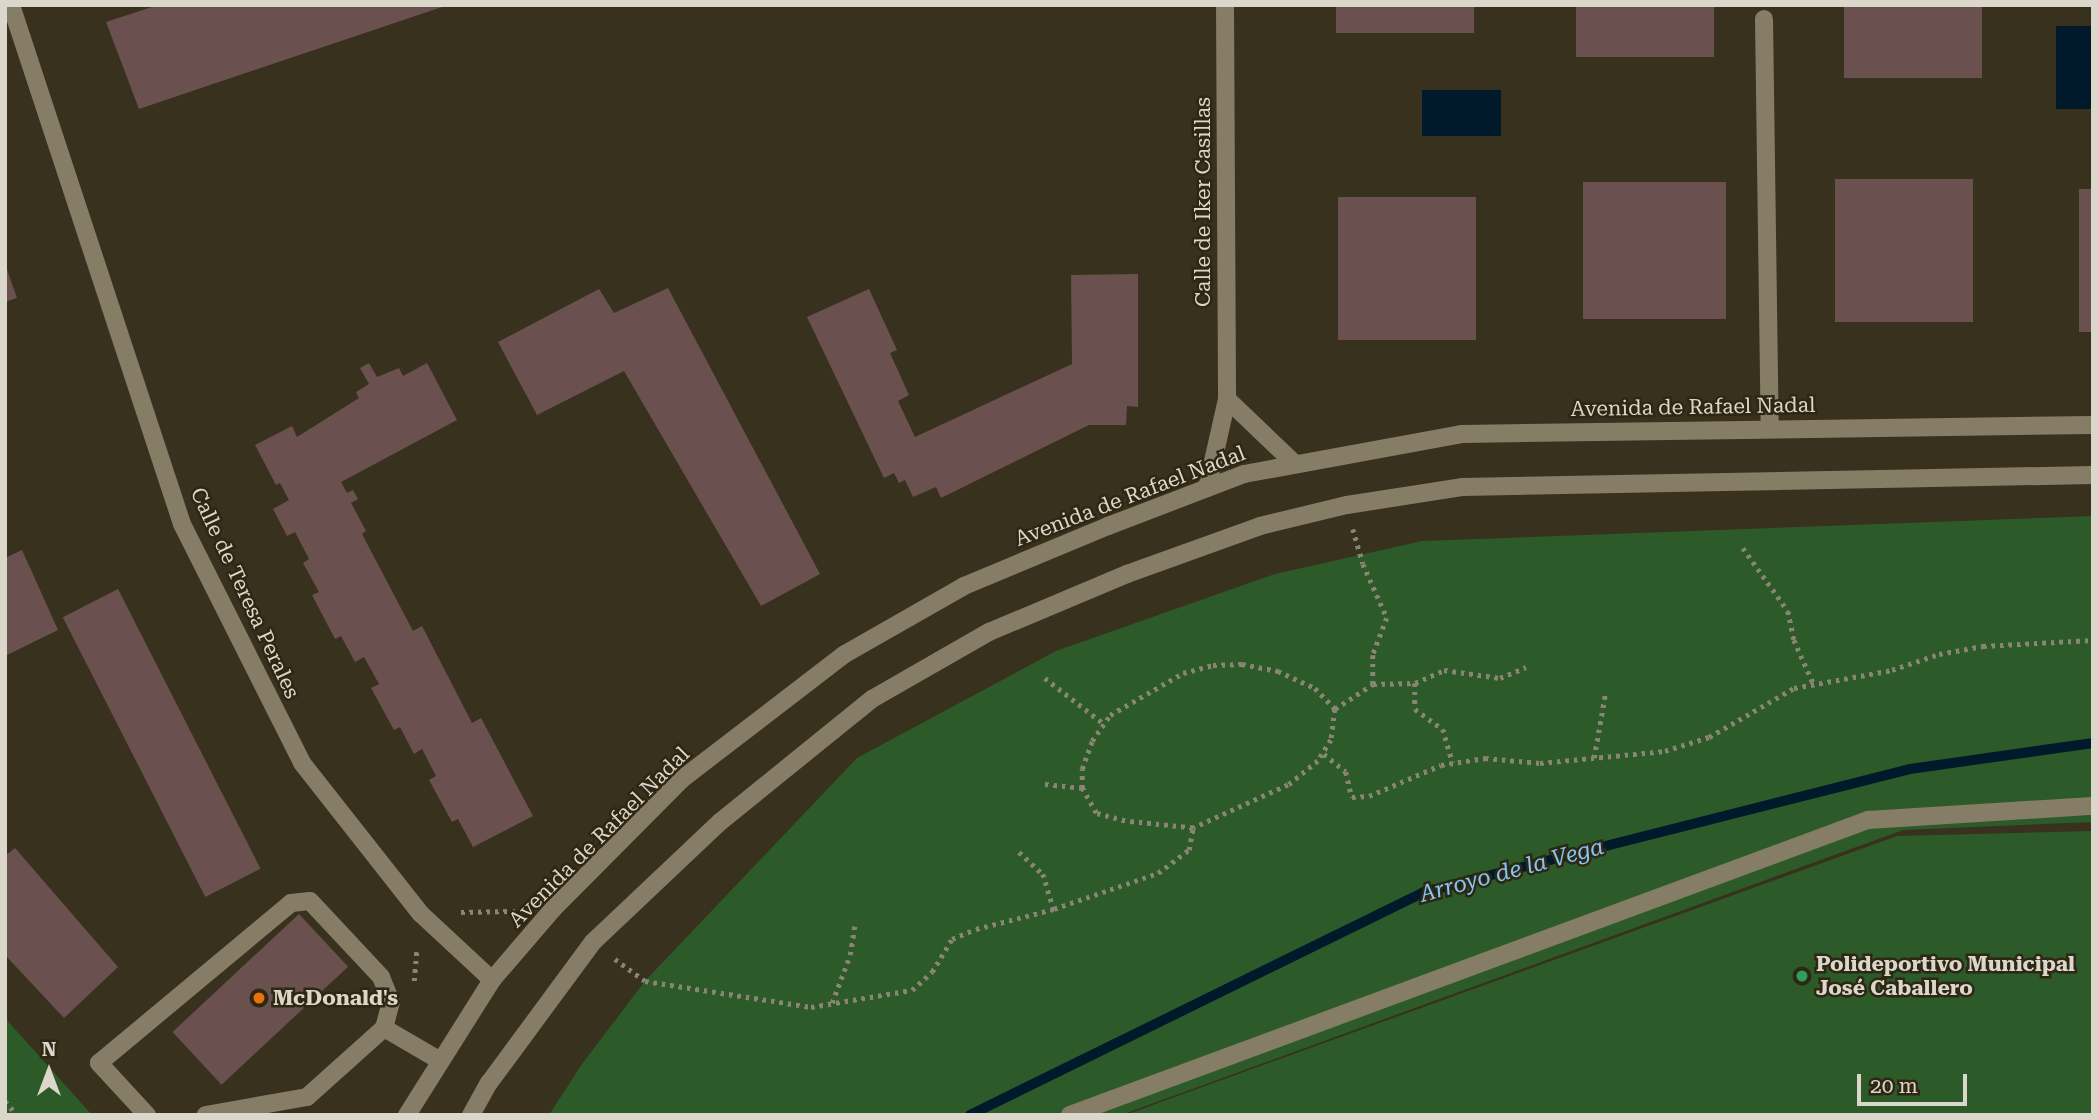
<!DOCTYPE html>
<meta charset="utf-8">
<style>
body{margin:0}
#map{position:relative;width:2098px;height:1120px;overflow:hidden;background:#38311d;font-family:"Roboto Serif",serif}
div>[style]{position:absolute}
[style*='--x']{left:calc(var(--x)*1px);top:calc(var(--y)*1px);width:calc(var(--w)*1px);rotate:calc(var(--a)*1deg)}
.green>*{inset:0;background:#2c5b29}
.water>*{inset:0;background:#001a2c;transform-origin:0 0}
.stream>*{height:10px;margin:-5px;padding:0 5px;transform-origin:5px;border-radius:5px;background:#001a2c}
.building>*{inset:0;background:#6a514f;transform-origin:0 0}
.path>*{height:4.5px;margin-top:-2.25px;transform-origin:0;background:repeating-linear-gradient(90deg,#8a8474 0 3.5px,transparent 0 8.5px)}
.minor>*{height:18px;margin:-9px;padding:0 9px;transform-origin:9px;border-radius:9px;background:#867d67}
.dots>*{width:19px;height:19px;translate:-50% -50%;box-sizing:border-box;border:4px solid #2e2713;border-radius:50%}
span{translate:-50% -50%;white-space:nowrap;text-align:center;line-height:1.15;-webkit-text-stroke:5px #2e2713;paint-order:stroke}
.street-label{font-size:21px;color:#dcd7cb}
.poi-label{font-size:21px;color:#dcd7cb;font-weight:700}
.left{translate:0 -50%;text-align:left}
.water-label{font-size:23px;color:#85c6f4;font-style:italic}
.frame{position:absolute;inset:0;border:7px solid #dcd7cb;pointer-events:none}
.north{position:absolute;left:14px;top:1036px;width:70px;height:70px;-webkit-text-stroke:5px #2e2713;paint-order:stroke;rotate:0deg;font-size:19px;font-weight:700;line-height:28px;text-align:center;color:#dcd7cb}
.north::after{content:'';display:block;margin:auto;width:24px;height:32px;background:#dcd7cb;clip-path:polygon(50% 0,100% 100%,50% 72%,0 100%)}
.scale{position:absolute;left:1857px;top:1074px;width:110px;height:32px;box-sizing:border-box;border:4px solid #dcd7cb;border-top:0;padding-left:9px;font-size:21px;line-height:24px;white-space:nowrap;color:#dcd7cb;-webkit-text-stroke:5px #2e2713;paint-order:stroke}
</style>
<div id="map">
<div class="green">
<i style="clip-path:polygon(2093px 516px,2093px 822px,1903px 830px,1121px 1115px,549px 1115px,582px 1064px,645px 981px,857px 758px,1056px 651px,1275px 574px,1422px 541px)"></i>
<i style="clip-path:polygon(2093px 831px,2093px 1115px,1125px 1115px,1897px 836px)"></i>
<i style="clip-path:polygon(5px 1018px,92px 1115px,5px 1115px)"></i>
</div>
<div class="water">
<i style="left:2056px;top:26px;width:37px;height:83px"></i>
<i style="left:1422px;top:90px;width:79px;height:46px"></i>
</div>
<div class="stream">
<i style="--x:970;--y:1115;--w:506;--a:-26.16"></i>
<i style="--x:1424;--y:892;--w:501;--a:-14.2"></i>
<i style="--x:1910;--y:769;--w:185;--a:-8.1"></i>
</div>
<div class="building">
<i style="clip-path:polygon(158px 5px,444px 5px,445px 6px,139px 109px,106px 22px)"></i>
<i style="left:1336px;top:5px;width:138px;height:28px"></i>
<i style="left:1576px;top:5px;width:138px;height:52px"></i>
<i style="left:1844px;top:5px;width:138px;height:73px"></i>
<i style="left:1835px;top:179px;width:138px;height:143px"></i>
<i style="left:1583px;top:182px;width:143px;height:137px"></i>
<i style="left:2093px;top:189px;width:143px;height:14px;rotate:90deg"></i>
<i style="left:1338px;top:197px;width:138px;height:143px"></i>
<i style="clip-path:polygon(5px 264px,17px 298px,5px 302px)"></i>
<i style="clip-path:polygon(1138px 274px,1138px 407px,1127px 406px,1126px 425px,1089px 425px,941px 498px,936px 487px,913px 497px,905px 480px,899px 483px,894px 473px,884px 478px,807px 317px,869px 289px,897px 350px,890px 353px,909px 395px,898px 401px,915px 437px,1072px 364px,1071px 275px)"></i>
<i style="clip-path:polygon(668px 288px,820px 574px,761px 606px,624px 371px,537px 415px,498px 342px,599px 289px,614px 313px)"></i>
<i style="clip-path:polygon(369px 363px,377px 377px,399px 368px,403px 376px,427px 363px,457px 420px,341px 482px,347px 493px,353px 490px,358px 499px,351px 503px,366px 531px,362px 534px,413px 631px,422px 626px,472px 723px,481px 718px,533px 816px,473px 847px,458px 819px,452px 822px,429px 780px,436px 776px,422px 749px,414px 754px,400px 727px,394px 730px,371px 688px,379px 684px,364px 657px,355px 662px,341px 636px,335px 639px,312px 595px,319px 592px,303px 563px,309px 559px,295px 532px,287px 536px,273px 509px,289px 500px,280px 483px,276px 485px,255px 445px,292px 426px,297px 437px,359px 398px,356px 392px,369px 384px,360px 368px)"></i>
<i style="clip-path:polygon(22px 550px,58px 630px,5px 656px,5px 558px)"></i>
<i style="left:118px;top:589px;width:314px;height:62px;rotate:63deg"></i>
<i style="clip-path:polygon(15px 848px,118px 967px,64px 1018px,5px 955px,5px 856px)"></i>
<i style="left:299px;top:914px;width:72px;height:173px;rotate:47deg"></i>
</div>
<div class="path">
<i style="--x:1353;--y:529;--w:36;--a:74"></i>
<i style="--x:1363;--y:564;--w:59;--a:66"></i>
<i style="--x:1387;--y:618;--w:40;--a:111"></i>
<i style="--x:1373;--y:655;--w:29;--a:90"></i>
<i style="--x:1743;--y:548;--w:77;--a:54.5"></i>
<i style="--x:1788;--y:611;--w:30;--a:78"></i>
<i style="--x:1794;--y:640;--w:49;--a:66"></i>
<i style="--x:1242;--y:664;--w:37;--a:11"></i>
<i style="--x:1278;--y:671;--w:41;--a:24.7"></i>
<i style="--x:1315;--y:688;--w:29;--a:46"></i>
<i style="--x:1335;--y:709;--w:31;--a:97"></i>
<i style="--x:1331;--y:740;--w:25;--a:122"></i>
<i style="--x:1318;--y:761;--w:38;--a:141"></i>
<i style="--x:1288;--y:785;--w:104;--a:155.6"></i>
<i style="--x:1193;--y:828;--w:68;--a:-174.1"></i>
<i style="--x:1125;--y:821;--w:30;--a:-165"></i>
<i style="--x:1096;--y:813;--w:29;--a:-119"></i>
<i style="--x:1082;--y:788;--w:19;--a:-90"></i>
<i style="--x:1082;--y:769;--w:30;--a:-70"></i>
<i style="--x:1092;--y:741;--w:32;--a:-55"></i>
<i style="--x:1110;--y:715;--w:84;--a:-29.9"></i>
<i style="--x:1183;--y:673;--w:31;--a:-15"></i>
<i style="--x:1213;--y:665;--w:29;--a:-2"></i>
<i style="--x:1045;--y:678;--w:75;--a:37.9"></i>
<i style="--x:1415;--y:683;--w:26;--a:90"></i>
<i style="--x:1415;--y:709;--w:34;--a:36"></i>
<i style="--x:1443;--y:729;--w:35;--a:74"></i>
<i style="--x:1335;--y:709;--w:45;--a:-33.3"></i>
<i style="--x:1373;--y:684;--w:42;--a:-1.4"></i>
<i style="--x:1415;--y:683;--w:32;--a:-24"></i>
<i style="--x:1444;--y:670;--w:57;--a:8.1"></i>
<i style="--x:1500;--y:678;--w:28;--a:-23"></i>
<i style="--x:1324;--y:754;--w:28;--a:39"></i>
<i style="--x:1346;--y:772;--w:26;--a:77"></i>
<i style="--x:1352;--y:797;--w:17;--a:-3"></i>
<i style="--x:1369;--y:796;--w:78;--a:-23.3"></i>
<i style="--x:1441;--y:765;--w:45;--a:-9"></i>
<i style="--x:1485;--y:758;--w:55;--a:5.2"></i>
<i style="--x:1540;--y:763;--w:126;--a:-5.5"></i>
<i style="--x:1665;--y:751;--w:46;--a:-17.7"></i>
<i style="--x:1709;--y:737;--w:98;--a:-30"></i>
<i style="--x:1794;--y:688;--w:100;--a:-10.4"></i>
<i style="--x:1892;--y:670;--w:50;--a:-18.8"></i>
<i style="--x:1939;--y:654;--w:45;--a:-10.3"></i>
<i style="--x:1983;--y:646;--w:110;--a:-3.1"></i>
<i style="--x:1594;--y:758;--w:64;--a:-80.1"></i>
<i style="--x:1045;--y:784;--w:37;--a:6"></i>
<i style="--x:1019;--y:852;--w:33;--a:43"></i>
<i style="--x:1043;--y:874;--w:37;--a:73"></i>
<i style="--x:461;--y:912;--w:54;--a:-1.1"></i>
<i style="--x:615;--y:959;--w:37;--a:36"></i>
<i style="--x:645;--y:981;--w:168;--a:8.9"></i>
<i style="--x:811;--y:1007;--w:102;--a:-9.6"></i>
<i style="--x:912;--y:990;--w:27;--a:-42"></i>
<i style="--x:932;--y:972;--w:39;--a:-59"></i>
<i style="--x:952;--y:939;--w:26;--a:-23"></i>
<i style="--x:976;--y:929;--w:81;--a:-14.4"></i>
<i style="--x:1054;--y:909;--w:110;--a:-19.1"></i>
<i style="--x:1158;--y:873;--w:39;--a:-37"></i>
<i style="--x:1189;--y:850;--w:22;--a:-80"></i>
<i style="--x:414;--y:981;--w:33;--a:-85"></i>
<i style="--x:832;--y:1003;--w:51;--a:-69.4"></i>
<i style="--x:850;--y:955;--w:31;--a:-81"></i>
<i style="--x:5;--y:1101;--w:18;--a:49"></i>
</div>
<div class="minor">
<i style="--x:11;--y:5;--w:546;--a:71.76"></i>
<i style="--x:182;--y:524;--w:267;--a:63.3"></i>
<i style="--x:302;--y:763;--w:192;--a:51.8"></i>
<i style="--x:421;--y:914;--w:97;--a:42.9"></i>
<i style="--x:1225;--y:5;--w:394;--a:89.7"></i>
<i style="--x:1764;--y:19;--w:410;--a:89.2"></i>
<i style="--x:1207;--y:488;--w:91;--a:-77.3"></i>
<i style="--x:1227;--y:399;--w:93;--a:43.7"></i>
<i style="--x:384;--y:1028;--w:64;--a:30.2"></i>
<i style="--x:147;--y:1115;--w:71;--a:-132.7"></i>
<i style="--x:99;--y:1063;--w:250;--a:-39.8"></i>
<i style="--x:291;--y:903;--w:19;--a:-6"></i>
<i style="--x:310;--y:901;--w:104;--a:46.9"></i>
<i style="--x:381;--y:977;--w:27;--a:68"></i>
<i style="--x:391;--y:1002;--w:27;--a:105"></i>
<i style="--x:384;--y:1028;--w:103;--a:138.1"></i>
<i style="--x:307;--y:1097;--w:103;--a:169.9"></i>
<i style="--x:407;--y:1115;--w:160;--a:-57.8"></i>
<i style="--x:492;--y:980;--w:94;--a:-49.3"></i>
<i style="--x:553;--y:909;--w:183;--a:-45.2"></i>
<i style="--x:682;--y:779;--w:205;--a:-37.5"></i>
<i style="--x:845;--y:654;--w:137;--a:-29.7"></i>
<i style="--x:964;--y:586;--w:156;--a:-22.6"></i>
<i style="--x:1108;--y:526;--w:146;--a:-20.9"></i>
<i style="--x:1244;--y:474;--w:221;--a:-10.4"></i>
<i style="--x:1461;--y:434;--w:632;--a:-0.82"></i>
<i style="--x:471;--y:1115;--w:37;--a:-61"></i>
<i style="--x:489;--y:1083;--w:175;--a:-53.6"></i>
<i style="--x:593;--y:942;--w:175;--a:-43.4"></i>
<i style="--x:720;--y:822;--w:196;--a:-39"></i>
<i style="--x:872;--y:699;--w:135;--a:-29.8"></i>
<i style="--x:989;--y:632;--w:150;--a:-22.8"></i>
<i style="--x:1127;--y:574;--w:141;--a:-19.8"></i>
<i style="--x:1260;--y:526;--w:89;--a:-13.6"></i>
<i style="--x:1347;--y:505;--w:116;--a:-8.9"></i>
<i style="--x:1462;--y:487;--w:631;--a:-1.09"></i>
<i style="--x:1070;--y:1115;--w:851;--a:-20.29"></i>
<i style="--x:1868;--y:820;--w:225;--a:-3.6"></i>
</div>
<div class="dots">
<i style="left:1802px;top:976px;background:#2e9e5b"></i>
<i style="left:259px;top:998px;background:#e8710a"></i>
</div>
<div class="street-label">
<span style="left:1203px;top:202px;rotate:-90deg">Calle de Iker Casillas</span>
<span style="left:1693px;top:407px;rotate:-1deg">Avenida de Rafael Nadal</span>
<span style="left:1130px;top:496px;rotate:-21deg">Avenida de Rafael Nadal</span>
<span style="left:245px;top:593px;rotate:65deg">Calle de Teresa Perales</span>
<span style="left:599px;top:837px;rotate:-45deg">Avenida de Rafael Nadal</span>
</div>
<div class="poi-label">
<span class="left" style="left:1816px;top:976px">Polideportivo Municipal<br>José Caballero</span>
<span class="left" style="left:273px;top:998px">McDonald's</span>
</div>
<div class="water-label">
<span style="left:1512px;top:871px;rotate:-15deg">Arroyo de la Vega</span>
</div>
<div class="frame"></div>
<div class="north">N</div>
<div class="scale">20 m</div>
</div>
